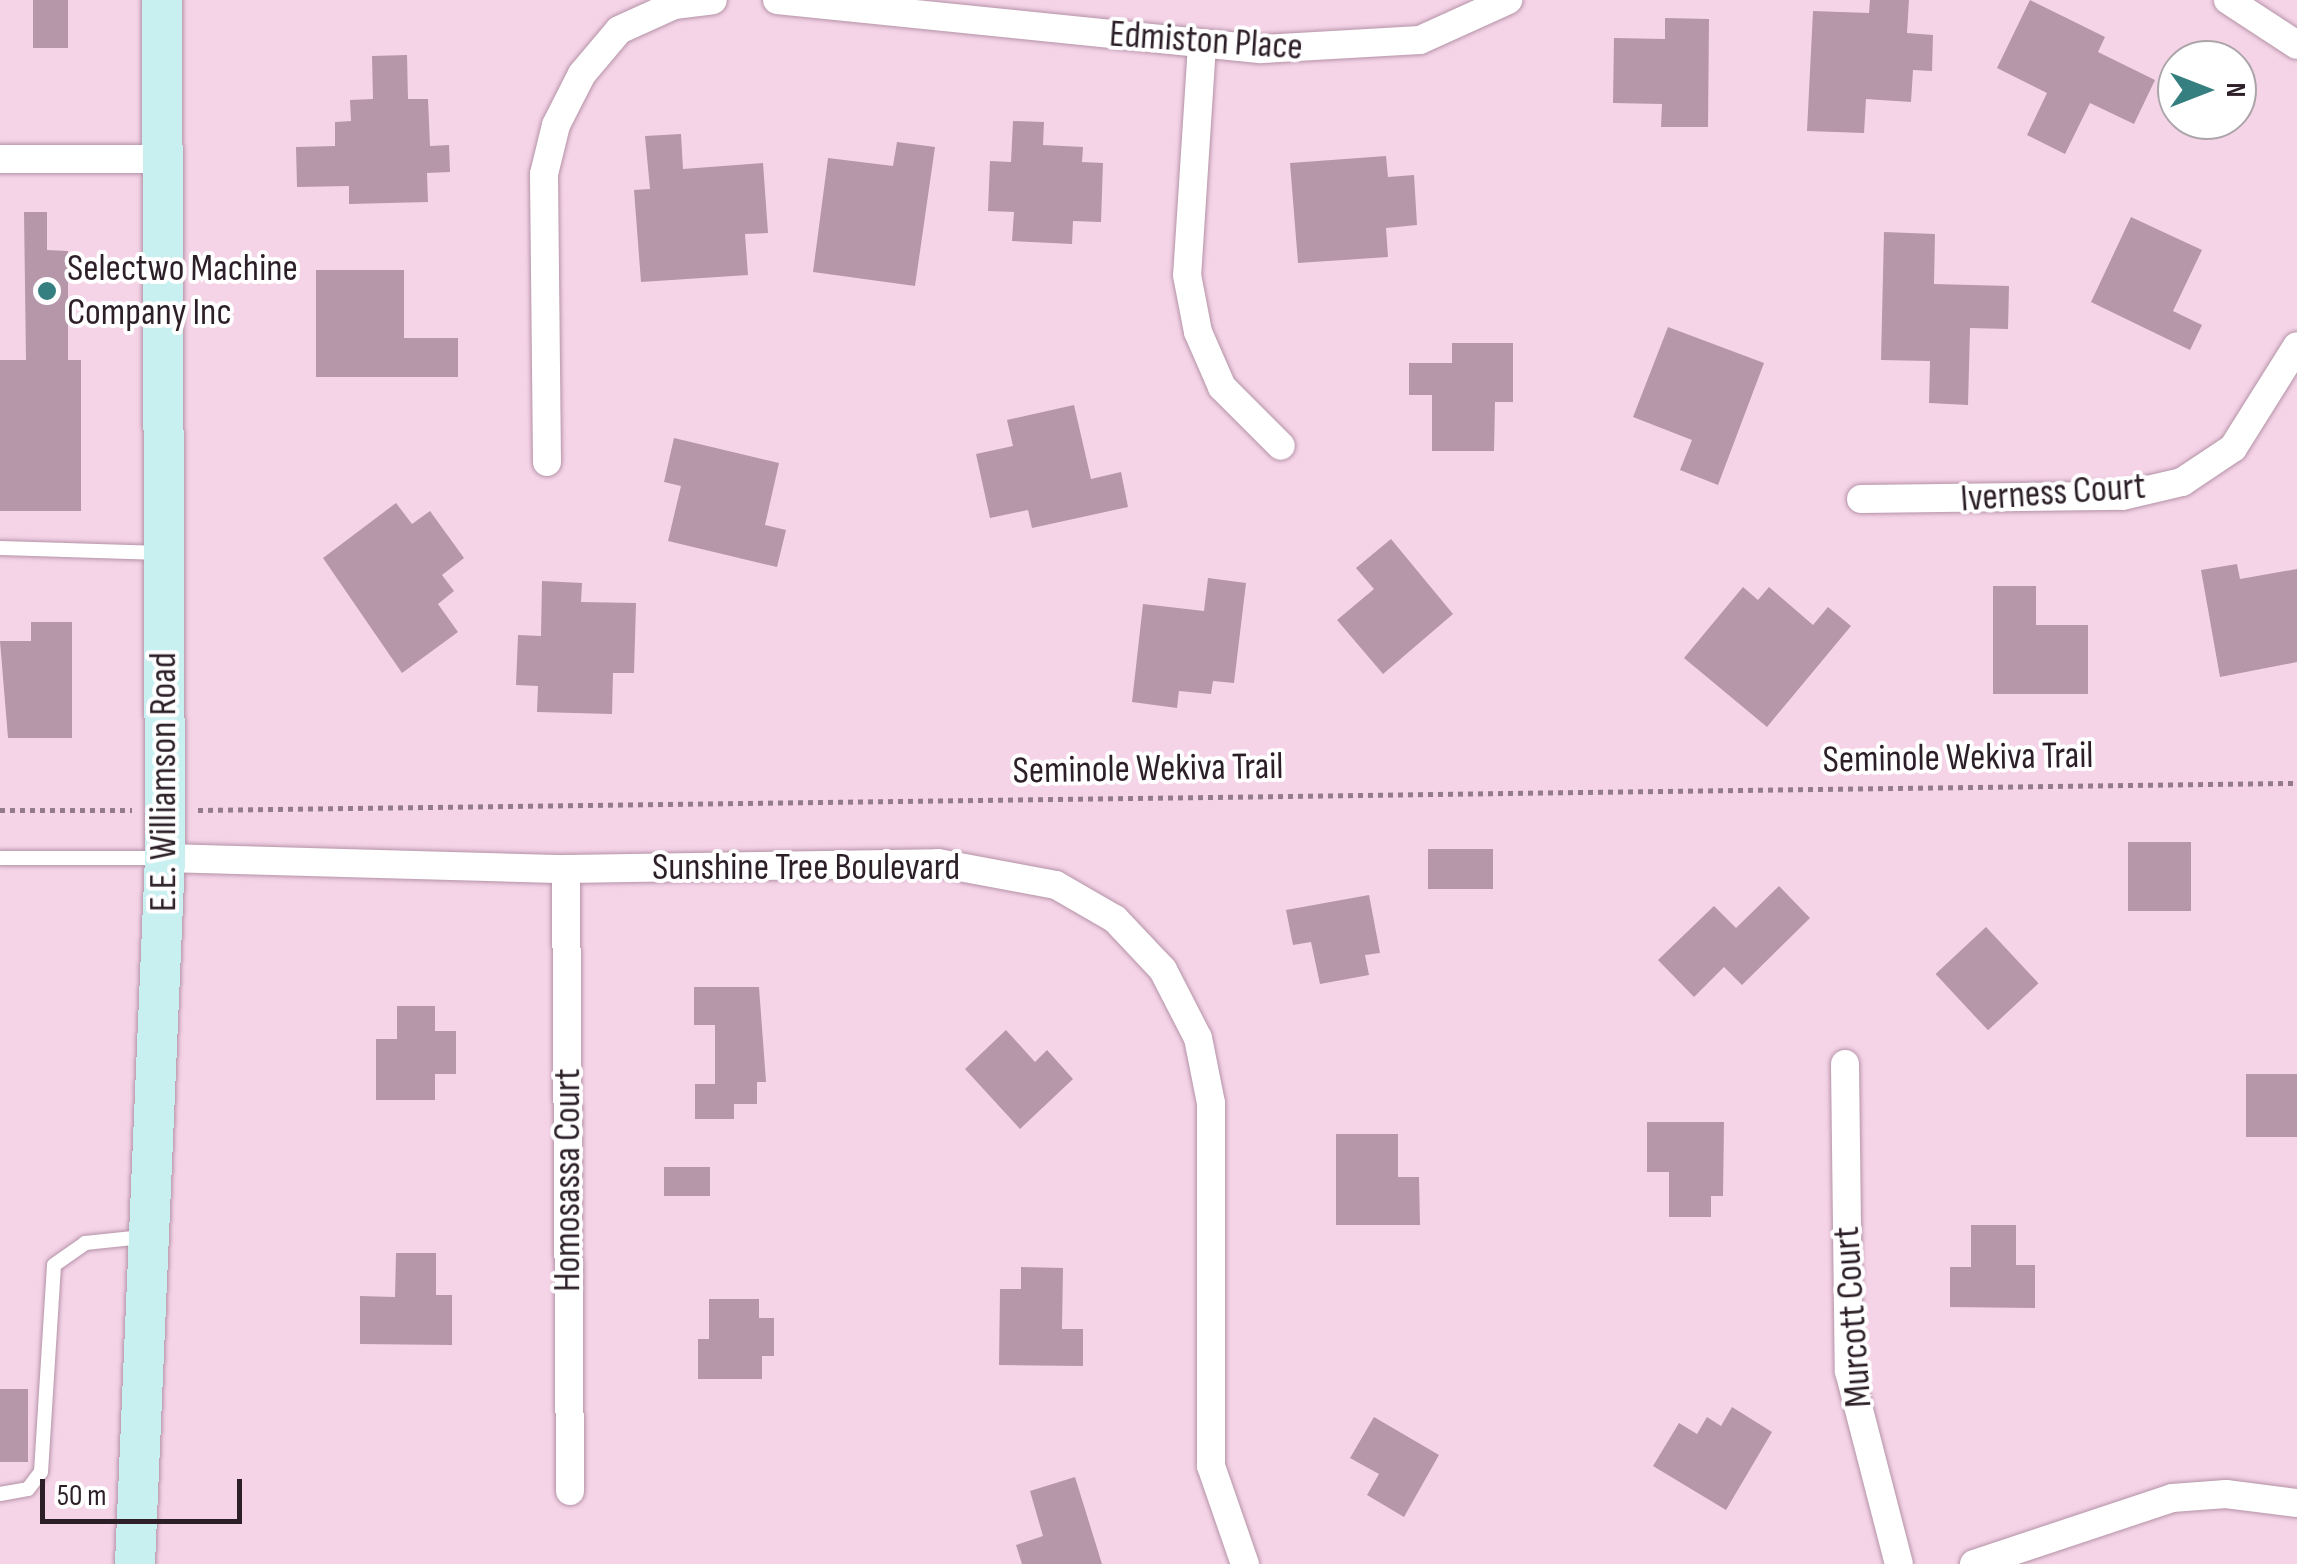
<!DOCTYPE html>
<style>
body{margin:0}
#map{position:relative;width:2297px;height:1564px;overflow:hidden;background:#f6d4e8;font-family:"Sofia Sans Condensed",sans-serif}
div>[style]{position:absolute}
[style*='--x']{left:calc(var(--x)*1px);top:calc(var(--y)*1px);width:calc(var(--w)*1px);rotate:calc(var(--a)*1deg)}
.building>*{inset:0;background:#b696a9;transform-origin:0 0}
.path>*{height:5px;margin-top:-2.5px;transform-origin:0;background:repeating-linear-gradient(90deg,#937b89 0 5px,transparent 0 10px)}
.roads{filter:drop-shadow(0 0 2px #b493a7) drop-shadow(0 0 2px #b493a7)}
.lane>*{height:14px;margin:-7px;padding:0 7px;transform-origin:7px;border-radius:7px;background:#fff}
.street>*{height:28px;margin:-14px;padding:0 14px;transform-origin:14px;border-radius:14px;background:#fff}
.secondary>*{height:40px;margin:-20px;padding:0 20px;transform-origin:20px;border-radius:20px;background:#c9f0f1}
.dots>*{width:28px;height:28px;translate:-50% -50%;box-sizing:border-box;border:5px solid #fff;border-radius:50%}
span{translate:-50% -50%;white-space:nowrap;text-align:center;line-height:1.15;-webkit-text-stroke:8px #fff;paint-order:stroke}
.street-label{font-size:38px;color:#2c1f27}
.poi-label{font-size:38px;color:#2c1f27}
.left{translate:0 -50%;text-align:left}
.north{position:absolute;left:2157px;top:40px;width:100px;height:100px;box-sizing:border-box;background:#fff;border:2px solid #aba5a9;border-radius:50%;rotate:90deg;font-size:28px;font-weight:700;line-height:40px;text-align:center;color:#2c1f27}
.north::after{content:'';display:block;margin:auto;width:35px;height:45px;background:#367f81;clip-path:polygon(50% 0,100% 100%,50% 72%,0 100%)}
.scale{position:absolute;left:40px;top:1479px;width:202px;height:45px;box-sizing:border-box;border:5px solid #2c1f27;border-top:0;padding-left:12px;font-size:30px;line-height:35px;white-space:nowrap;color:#2c1f27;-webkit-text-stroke:8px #fff;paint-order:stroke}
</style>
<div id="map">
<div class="building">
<i style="left:33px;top:0;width:35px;height:48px"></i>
<i style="clip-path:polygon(1870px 0,1909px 0,1907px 33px,1933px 35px,1932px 71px,1913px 70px,1911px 102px,1866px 99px,1864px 133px,1807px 131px,1813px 11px,1869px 13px)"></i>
<i style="clip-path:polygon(2030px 0,2105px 37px,2098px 52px,2155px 80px,2134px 124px,2090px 103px,2065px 154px,2027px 135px,2047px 93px,1997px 68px)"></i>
<i style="clip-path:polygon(1665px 18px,1709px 19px,1708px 127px,1661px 127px,1662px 104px,1613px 103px,1614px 38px,1665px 39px)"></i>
<i style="clip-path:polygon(407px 55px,408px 99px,428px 99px,430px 146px,449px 145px,450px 172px,427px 173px,428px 202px,349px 204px,349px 186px,297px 187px,296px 147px,335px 146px,335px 122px,351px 121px,350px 100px,373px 99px,372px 56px)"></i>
<i style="clip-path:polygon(1013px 121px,1044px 122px,1043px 145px,1083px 147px,1082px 162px,1103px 163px,1101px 222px,1073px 221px,1072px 244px,1012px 241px,1014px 212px,988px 211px,990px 161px,1011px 162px)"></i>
<i style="clip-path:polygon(681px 134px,683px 169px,763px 163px,768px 233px,745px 234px,748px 275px,641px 282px,634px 190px,650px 189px,645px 136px)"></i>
<i style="clip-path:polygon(897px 142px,935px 147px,915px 286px,813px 272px,828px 158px,893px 166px)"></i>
<i style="clip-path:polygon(1386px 156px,1388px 177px,1414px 175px,1417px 225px,1386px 228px,1388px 257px,1298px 263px,1290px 163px)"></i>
<i style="clip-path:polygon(24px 212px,47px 212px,47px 250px,68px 251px,68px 360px,81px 360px,81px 511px,0 511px,0 360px,26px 360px)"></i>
<i style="clip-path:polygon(2131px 217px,2202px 250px,2173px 311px,2202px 325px,2190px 350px,2091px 302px)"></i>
<i style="clip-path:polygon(1884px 232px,1935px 234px,1934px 284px,2009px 286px,2008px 329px,1970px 328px,1968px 405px,1929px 403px,1930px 361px,1881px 360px)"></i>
<i style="clip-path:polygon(316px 270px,404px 270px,404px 338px,458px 338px,458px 377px,316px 377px)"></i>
<i style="clip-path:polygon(1668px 327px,1764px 363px,1718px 485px,1680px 470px,1692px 440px,1633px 417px)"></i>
<i style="clip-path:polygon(1452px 343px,1513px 343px,1513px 402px,1495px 402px,1494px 451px,1432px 451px,1432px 395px,1409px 395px,1409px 363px,1452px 363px)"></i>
<i style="clip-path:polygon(1074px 405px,1091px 479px,1121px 472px,1128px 507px,1032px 528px,1028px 510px,990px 518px,976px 454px,1013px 446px,1007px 420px)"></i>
<i style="clip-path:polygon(674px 438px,779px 463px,765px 525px,786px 530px,777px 567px,668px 541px,681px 486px,664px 482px)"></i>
<i style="clip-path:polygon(396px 503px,412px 524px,430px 511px,464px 558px,442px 575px,454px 591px,438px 604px,458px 632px,402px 673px,323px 558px)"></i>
<i style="clip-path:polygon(1391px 539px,1453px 614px,1383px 674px,1337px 620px,1374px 589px,1356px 568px)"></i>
<i style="clip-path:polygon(2237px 564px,2240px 579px,2297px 569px,2297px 662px,2220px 677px,2201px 570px)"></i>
<i style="clip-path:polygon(1208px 578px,1246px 583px,1234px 683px,1213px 681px,1211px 694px,1179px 691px,1177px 708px,1132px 702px,1143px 604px,1204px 611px)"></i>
<i style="clip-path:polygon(542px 581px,582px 583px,581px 602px,636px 603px,634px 673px,613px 673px,612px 714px,537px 712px,538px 686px,516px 685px,518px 635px,541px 636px)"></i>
<i style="clip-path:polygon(1993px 586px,2036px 586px,2036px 625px,2088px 625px,2088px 694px,1993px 694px)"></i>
<i style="clip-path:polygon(1743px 587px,1758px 600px,1769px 587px,1813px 625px,1828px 607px,1851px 626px,1767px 727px,1684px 658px)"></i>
<i style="clip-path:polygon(31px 622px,72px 622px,72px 738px,8px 738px,0 641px,31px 641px)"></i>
<i style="left:2191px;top:842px;width:69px;height:63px;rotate:90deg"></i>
<i style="left:1428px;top:849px;width:65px;height:40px"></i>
<i style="clip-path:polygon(1779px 886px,1810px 918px,1742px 985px,1724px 967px,1694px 997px,1658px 960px,1714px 906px,1736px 928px)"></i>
<i style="clip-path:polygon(1369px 895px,1380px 953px,1365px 955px,1369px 975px,1320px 984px,1311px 942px,1293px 945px,1286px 910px)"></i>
<i style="left:1986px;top:927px;width:77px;height:69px;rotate:47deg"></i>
<i style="clip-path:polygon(694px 987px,759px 987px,766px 1082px,757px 1082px,757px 1104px,734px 1104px,734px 1119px,695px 1119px,695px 1084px,715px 1084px,715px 1025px,694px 1025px)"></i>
<i style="clip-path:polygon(397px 1006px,435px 1006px,435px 1031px,456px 1031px,456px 1074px,435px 1074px,435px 1100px,376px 1100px,376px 1039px,397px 1039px)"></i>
<i style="clip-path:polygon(1006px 1030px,1035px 1062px,1047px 1050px,1073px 1079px,1020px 1129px,965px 1069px)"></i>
<i style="left:2246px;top:1074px;width:51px;height:63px"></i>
<i style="clip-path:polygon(1647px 1122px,1724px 1122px,1723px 1196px,1711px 1196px,1711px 1217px,1669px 1217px,1669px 1172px,1647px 1172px)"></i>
<i style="clip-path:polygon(1336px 1134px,1398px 1134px,1398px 1177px,1419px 1177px,1420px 1225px,1336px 1225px)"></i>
<i style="left:664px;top:1167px;width:46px;height:29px"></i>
<i style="clip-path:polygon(1971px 1225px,2016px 1225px,2016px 1265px,2035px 1265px,2035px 1308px,1950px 1307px,1950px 1267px,1971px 1267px)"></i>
<i style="clip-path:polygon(396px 1253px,436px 1253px,436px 1295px,452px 1295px,452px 1345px,360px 1344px,360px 1296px,395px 1297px)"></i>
<i style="clip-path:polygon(1021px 1267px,1063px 1268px,1062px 1329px,1083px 1329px,1083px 1366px,999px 1365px,1000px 1289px,1021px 1289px)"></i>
<i style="clip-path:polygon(709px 1299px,759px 1299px,759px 1318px,774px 1318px,774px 1356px,762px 1356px,762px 1379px,698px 1379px,698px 1339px,709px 1339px)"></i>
<i style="left:0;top:1389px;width:28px;height:73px"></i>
<i style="clip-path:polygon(1732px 1407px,1772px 1432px,1726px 1510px,1653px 1466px,1679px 1423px,1697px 1434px,1707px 1417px,1721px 1426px)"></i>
<i style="clip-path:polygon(1374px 1417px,1439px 1455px,1404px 1517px,1367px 1495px,1379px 1474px,1350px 1458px)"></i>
<i style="clip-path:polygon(1075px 1477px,1102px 1564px,1022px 1564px,1016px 1545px,1043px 1536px,1030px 1491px)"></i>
</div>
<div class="path">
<i style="--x:0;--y:810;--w:132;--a:0"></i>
<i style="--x:198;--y:810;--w:2099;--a:-0.74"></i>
</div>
<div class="roads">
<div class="lane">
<i style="--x:0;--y:548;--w:163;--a:1.8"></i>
<i style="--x:0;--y:858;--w:159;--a:0"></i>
<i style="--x:0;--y:1494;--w:28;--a:-10"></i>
<i style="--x:28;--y:1489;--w:21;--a:-53"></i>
<i style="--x:41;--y:1472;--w:207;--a:-86.4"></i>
<i style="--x:54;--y:1265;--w:38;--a:-35"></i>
<i style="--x:85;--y:1243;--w:58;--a:-5.9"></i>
</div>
<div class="street">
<i style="--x:777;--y:0;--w:487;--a:5.8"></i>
<i style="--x:1262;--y:49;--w:158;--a:-3.3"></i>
<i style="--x:1420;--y:40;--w:97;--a:-24.4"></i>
<i style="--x:2228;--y:0;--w:82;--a:33.1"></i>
<i style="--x:1202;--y:45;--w:230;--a:93.7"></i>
<i style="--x:1187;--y:275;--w:58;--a:79.1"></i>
<i style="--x:1198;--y:332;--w:60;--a:66.4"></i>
<i style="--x:1222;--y:387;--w:83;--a:45"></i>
<i style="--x:0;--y:159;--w:162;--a:0"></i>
<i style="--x:547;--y:462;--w:288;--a:-90.6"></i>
<i style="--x:544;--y:174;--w:50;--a:-76.2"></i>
<i style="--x:556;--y:125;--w:57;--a:-63"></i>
<i style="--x:582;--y:74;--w:57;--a:-49.9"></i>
<i style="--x:619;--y:30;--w:60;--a:-24.4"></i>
<i style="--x:674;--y:5;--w:39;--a:-7"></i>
<i style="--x:1861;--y:499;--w:261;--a:-0.7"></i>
<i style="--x:2122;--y:496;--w:62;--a:-13.1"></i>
<i style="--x:2182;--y:482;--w:61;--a:-33.7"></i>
<i style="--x:2233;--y:448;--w:120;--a:-57.9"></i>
<i style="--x:165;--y:858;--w:401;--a:1.6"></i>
<i style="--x:566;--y:869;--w:372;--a:-0.9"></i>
<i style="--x:938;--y:863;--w:120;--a:10.6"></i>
<i style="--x:1056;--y:885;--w:68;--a:30"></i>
<i style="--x:1115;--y:919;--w:70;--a:46.7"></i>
<i style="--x:1163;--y:970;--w:76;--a:62.8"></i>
<i style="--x:1198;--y:1038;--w:66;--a:78.7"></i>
<i style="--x:1211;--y:1103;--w:363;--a:90"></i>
<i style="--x:1211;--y:1466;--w:104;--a:70.9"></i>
<i style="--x:566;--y:869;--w:622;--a:89.63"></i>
<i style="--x:1845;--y:1064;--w:307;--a:89.3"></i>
<i style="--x:1849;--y:1371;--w:199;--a:75.5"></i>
<i style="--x:1974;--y:1564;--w:209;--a:-18.4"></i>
<i style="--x:2172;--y:1498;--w:54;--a:-4.2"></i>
<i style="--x:2226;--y:1494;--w:72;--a:7.2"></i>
</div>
<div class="secondary">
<i style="--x:135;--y:1564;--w:707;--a:-87.57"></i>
<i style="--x:165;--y:858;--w:858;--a:-90.2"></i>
</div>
</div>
<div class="dots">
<i style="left:47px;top:291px;background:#367f81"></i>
</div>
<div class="street-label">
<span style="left:1206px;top:41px;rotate:4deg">Edmiston Place</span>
<span style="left:2053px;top:493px;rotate:-4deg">Iverness Court</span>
<span style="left:1958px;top:758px;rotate:-1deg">Seminole Wekiva Trail</span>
<span style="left:1148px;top:769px;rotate:-1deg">Seminole Wekiva Trail</span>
<span style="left:164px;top:782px;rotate:-90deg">E.E. Williamson Road</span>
<span style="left:806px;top:868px">Sunshine Tree Boulevard</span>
<span style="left:568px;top:1180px;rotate:-90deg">Homosassa Court</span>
<span style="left:1853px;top:1317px;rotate:-94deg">Murcott Court</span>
</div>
<div class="poi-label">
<span class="left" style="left:67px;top:291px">Selectwo Machine<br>Company Inc</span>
</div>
<div class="north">N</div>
<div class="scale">50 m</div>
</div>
